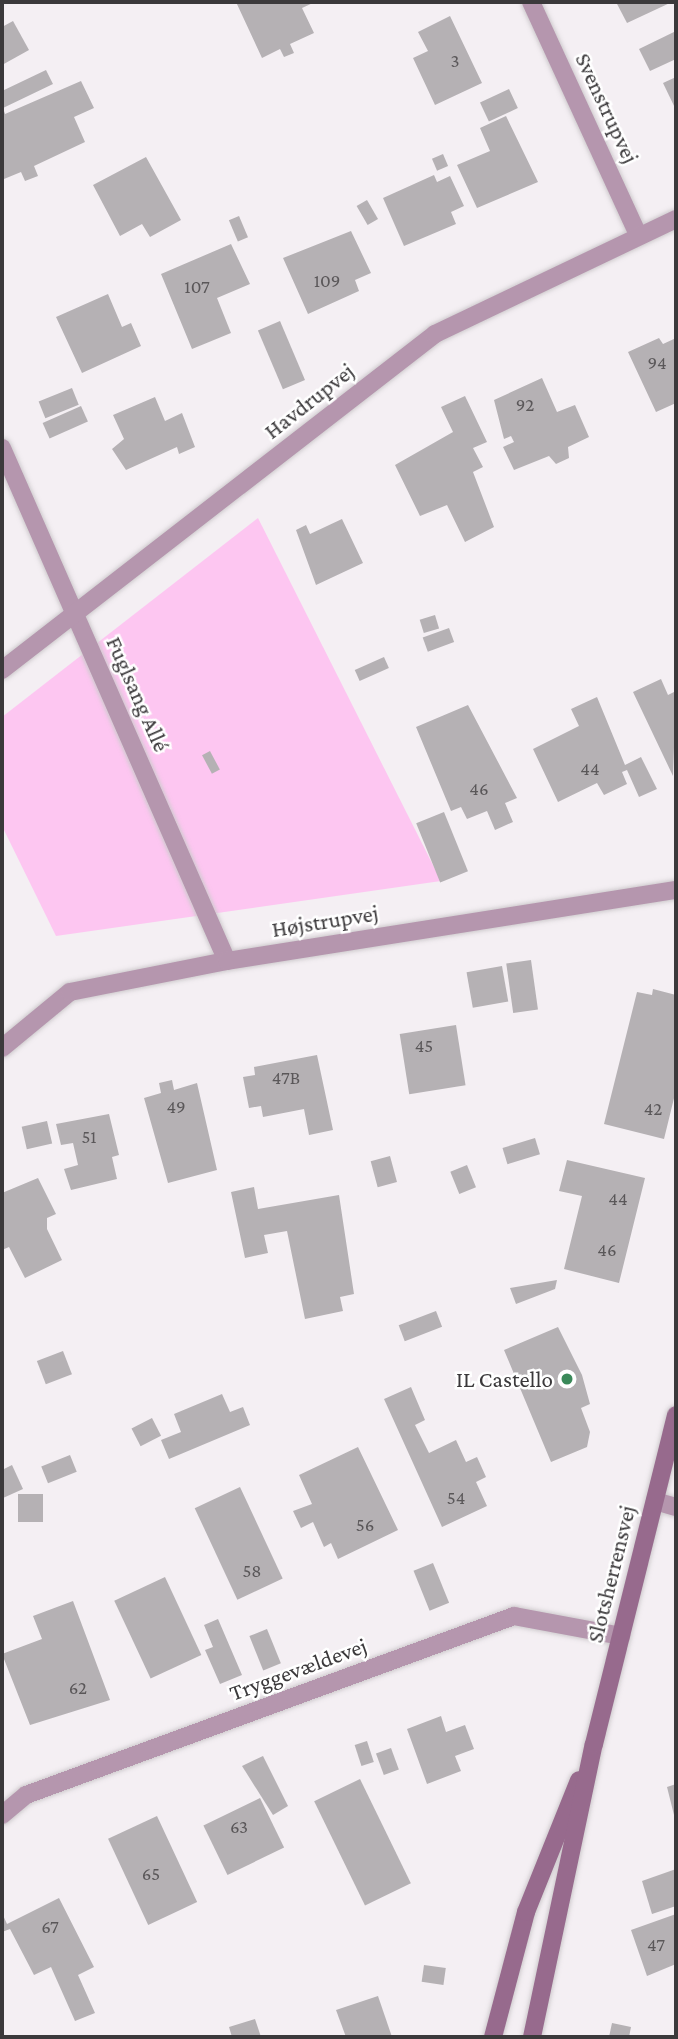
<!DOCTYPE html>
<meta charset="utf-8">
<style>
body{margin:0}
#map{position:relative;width:678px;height:2039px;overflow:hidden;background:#f4eff3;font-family:"Crimson Pro",serif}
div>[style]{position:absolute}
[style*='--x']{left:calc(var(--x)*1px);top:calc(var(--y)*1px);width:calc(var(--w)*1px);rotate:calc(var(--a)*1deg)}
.green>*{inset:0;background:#fdc6f1}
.building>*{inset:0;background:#b5b1b4;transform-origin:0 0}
.roads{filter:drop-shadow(0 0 2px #cfcbce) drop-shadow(0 0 2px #cfcbce)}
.street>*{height:18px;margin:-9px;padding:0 9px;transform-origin:9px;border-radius:9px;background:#b596ae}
.secondary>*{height:18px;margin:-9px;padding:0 9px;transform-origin:9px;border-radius:9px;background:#976a8d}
.dots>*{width:19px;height:19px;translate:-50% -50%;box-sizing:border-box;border:4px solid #fff;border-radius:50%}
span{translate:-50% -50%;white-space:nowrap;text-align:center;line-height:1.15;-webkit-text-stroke:5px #fff;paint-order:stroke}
.number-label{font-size:19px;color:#5a5759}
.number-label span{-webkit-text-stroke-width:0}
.street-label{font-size:23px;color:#3b393b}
.poi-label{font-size:23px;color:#3b393b}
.right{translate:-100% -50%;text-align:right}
.frame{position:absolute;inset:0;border:4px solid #3b393b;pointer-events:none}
</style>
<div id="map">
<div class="green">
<i style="clip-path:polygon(258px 518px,441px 881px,56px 936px,2px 826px,2px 717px)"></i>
</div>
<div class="building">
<i style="clip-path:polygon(236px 2px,315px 2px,302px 8px,314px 33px,290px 44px,294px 53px,284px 57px,280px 49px,262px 58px)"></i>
<i style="clip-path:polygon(616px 2px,672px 2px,627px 23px)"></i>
<i style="clip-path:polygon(450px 16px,482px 83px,435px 105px,413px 58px,428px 51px,418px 32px)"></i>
<i style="clip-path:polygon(13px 21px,29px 50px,2px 65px,2px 27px)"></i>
<i style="clip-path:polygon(676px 31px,676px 59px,650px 71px,639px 49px)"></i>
<i style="clip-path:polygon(46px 70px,53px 84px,3px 108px,5px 114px,81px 81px,94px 108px,74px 117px,85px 142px,34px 166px,38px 176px,25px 181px,21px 172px,4px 179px,2px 91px)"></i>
<i style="clip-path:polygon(676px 77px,676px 110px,663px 83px)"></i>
<i style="left:509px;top:89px;width:21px;height:32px;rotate:65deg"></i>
<i style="clip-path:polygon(506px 116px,538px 182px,477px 208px,457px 165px,490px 151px,480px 128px)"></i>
<i style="left:443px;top:154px;width:13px;height:12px;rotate:67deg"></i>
<i style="clip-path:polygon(146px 157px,181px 220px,150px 237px,142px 224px,120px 236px,93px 185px)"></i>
<i style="clip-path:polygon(434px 175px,437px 182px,450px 176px,464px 206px,451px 212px,456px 224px,404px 246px,383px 198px)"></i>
<i style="left:367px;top:200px;width:22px;height:12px;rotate:60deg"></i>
<i style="left:239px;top:216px;width:23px;height:11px;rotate:67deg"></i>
<i style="clip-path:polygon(351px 231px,371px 273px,355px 280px,359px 291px,308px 314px,283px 258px)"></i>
<i style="clip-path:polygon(231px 244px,250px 284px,217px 298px,231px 333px,192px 349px,161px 274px)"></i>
<i style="clip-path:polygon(108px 294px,122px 327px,131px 323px,141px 346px,82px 373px,56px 317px)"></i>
<i style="left:280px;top:321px;width:64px;height:24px;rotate:67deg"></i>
<i style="clip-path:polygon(659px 338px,663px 344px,676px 338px,676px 403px,656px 412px,628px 352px)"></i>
<i style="clip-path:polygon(542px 378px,557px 412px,575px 405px,589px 437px,568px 447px,569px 458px,556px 464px,549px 456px,514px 470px,503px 447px,514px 442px,511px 436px,504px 439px,494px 400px)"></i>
<i style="left:72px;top:388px;width:18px;height:36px;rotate:68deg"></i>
<i style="clip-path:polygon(465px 396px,487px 442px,473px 448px,483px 467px,473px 472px,494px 527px,465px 542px,447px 505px,420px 516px,395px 465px,453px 432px,441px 407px)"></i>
<i style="clip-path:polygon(155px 397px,165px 421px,182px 413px,195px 447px,179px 454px,177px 447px,126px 470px,112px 449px,124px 439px,113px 415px)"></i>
<i style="left:81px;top:406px;width:17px;height:42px;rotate:66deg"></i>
<i style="clip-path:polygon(342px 519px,363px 563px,316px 585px,296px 530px,306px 525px,310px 534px)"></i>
<i style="left:435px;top:615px;width:14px;height:16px;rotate:73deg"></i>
<i style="left:449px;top:628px;width:15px;height:28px;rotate:70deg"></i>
<i style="left:384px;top:657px;width:12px;height:32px;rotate:66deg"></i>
<i style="clip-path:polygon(661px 679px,668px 695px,676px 691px,673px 776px,633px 692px)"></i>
<i style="clip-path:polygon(597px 697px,625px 765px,641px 757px,657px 789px,639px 797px,627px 770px,622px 772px,627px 784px,604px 795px,597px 783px,558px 802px,533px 749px,579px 726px,571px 709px)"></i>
<i style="clip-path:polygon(468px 705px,517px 798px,505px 803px,513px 822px,495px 830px,487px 811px,467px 819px,461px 807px,451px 811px,416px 727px)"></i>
<i style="left:210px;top:751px;width:21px;height:9px;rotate:62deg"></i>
<i style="left:444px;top:812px;width:64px;height:30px;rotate:68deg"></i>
<i style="left:531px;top:960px;width:50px;height:25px;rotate:82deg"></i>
<i style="left:502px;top:966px;width:36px;height:36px;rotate:80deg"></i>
<i style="clip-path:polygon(653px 989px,676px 995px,676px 1090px,664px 1139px,604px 1124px,637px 992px,652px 995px)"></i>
<i style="left:456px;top:1025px;width:61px;height:57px;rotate:81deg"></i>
<i style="clip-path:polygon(317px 1055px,333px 1130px,309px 1135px,304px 1109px,263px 1117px,261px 1106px,249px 1108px,243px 1077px,255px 1075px,254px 1067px)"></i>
<i style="clip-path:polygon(172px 1080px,174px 1090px,197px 1083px,217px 1170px,168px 1183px,144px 1098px,161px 1093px,159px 1083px)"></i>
<i style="clip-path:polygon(109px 1114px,119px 1155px,112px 1157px,117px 1179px,71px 1190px,64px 1169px,78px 1165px,73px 1143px,61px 1145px,56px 1124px)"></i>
<i style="left:47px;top:1121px;width:23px;height:26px;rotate:77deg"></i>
<i style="left:535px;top:1138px;width:17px;height:34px;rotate:73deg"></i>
<i style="left:390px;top:1156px;width:27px;height:20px;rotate:75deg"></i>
<i style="clip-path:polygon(567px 1160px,645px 1178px,619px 1283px,564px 1269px,582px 1196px,559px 1191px)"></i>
<i style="left:467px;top:1165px;width:24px;height:18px;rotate:68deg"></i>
<i style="clip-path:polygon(38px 1178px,56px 1214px,47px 1218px,47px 1229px,62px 1260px,25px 1278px,9px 1247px,2px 1250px,2px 1193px)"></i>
<i style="clip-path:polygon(254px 1187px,258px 1209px,339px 1195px,354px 1294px,340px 1297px,343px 1311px,305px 1319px,287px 1231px,264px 1235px,268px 1253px,245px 1258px,231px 1192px)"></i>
<i style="clip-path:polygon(557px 1280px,555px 1289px,516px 1304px,510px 1288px)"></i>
<i style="left:436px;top:1311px;width:17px;height:40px;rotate:69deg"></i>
<i style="clip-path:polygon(558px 1327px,582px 1375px,590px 1404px,581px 1408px,590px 1432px,587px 1447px,551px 1462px,504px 1350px)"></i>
<i style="left:63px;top:1351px;width:25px;height:28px;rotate:69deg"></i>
<i style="clip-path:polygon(411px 1387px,425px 1420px,415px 1425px,429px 1453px,456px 1440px,466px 1462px,477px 1457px,486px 1477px,476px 1482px,487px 1506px,442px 1527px,384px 1399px)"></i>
<i style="clip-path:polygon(222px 1394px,230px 1412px,243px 1407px,250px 1425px,169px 1459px,161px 1440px,181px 1432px,174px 1414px)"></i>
<i style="left:152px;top:1418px;width:20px;height:23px;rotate:63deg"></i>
<i style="clip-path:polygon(358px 1447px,398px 1530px,338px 1559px,331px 1543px,324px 1547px,313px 1522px,301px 1528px,293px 1511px,312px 1504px,299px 1475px)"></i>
<i style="left:70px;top:1455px;width:18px;height:31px;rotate:68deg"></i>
<i style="clip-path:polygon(12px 1465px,23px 1489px,3px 1498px,2px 1470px)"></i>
<i style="left:240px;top:1487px;width:101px;height:50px;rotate:65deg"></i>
<i style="left:18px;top:1494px;width:25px;height:28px"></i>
<i style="left:433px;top:1563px;width:43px;height:21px;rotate:68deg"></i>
<i style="left:165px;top:1577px;width:86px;height:56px;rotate:65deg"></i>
<i style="clip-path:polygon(73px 1601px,110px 1700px,30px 1725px,2px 1654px,42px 1639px,33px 1616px)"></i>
<i style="clip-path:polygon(218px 1619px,242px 1675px,220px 1684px,205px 1650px,213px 1647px,204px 1625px)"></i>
<i style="left:267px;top:1629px;width:37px;height:19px;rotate:68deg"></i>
<i style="clip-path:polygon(441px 1716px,446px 1732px,465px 1725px,474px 1749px,455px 1756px,461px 1771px,427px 1784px,407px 1729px)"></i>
<i style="left:367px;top:1741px;width:22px;height:13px;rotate:72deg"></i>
<i style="left:391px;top:1748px;width:23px;height:16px;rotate:70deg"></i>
<i style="clip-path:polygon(263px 1756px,288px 1806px,273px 1815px,242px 1766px)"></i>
<i style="left:360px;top:1779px;width:116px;height:51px;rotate:64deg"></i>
<i style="clip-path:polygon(676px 1784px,676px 1819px,675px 1819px,667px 1787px)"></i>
<i style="left:260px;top:1798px;width:55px;height:63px;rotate:64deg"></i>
<i style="left:157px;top:1816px;width:95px;height:54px;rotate:65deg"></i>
<i style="clip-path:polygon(676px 1869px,676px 1906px,652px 1914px,642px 1881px)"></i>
<i style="clip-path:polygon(59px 1898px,94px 1967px,78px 1975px,95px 2013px,75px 2021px,51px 1967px,34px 1975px,10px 1929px,2px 1932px,2px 1913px,7px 1924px)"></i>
<i style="clip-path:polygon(676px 1914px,676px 1964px,647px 1976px,631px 1930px)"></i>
<i style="left:424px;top:1965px;width:22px;height:17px;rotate:8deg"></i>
<i style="clip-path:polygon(378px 1996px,392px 2037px,346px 2037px,336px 2010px)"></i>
<i style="clip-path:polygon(255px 2019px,261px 2037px,232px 2037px,229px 2027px)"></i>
<i style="clip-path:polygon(612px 2023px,631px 2027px,629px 2037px,609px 2037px)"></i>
</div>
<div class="roads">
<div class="street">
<i style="--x:531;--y:2;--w:256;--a:65.3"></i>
<i style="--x:2;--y:448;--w:560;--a:66.32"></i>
<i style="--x:2;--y:670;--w:548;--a:-37.81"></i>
<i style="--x:435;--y:334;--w:267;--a:-25.5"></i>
<i style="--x:2;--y:1048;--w:88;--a:-39.5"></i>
<i style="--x:70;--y:992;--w:160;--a:-11.2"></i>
<i style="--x:227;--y:961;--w:455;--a:-9"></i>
<i style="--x:655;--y:1501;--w:22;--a:16"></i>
<i style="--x:2;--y:1815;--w:31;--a:-40"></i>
<i style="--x:26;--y:1795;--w:520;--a:-20.14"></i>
<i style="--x:514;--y:1616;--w:109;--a:10.6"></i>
</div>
<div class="secondary">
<i style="--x:493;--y:2037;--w:129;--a:-75.2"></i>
<i style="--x:526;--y:1912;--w:142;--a:-68.1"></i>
<i style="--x:532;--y:2037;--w:299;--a:-78.1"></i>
<i style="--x:594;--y:1744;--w:339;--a:-76"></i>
</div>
</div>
<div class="dots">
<i style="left:567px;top:1379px;background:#3a8959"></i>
</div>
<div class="number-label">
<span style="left:455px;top:61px">3</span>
<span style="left:327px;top:281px">109</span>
<span style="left:197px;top:287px">107</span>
<span style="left:657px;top:363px">94</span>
<span style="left:525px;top:405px">92</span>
<span style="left:590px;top:769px">44</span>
<span style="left:479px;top:789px">46</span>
<span style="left:424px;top:1046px">45</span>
<span style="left:286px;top:1078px">47B</span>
<span style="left:176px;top:1107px">49</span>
<span style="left:653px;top:1109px">42</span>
<span style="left:89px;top:1137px">51</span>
<span style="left:618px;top:1199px">44</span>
<span style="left:607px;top:1250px">46</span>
<span style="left:456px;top:1498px">54</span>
<span style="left:365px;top:1525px">56</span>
<span style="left:252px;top:1571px">58</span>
<span style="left:78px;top:1688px">62</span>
<span style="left:239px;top:1827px">63</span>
<span style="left:151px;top:1874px">65</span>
<span style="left:50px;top:1927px">67</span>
<span style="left:656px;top:1945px">47</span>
</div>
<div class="street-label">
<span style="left:607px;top:108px;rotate:65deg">Svenstrupvej</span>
<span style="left:309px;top:401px;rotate:-38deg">Havdrupvej</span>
<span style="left:138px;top:694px;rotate:66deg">Fuglsang Allé</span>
<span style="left:325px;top:921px;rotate:-9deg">Højstrupvej</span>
<span style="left:611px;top:1574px;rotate:-76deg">Slotsherrensvej</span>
<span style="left:298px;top:1669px;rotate:-20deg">Tryggevældevej</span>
</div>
<div class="poi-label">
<span class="right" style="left:553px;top:1379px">IL Castello</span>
</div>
<div class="frame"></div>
</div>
